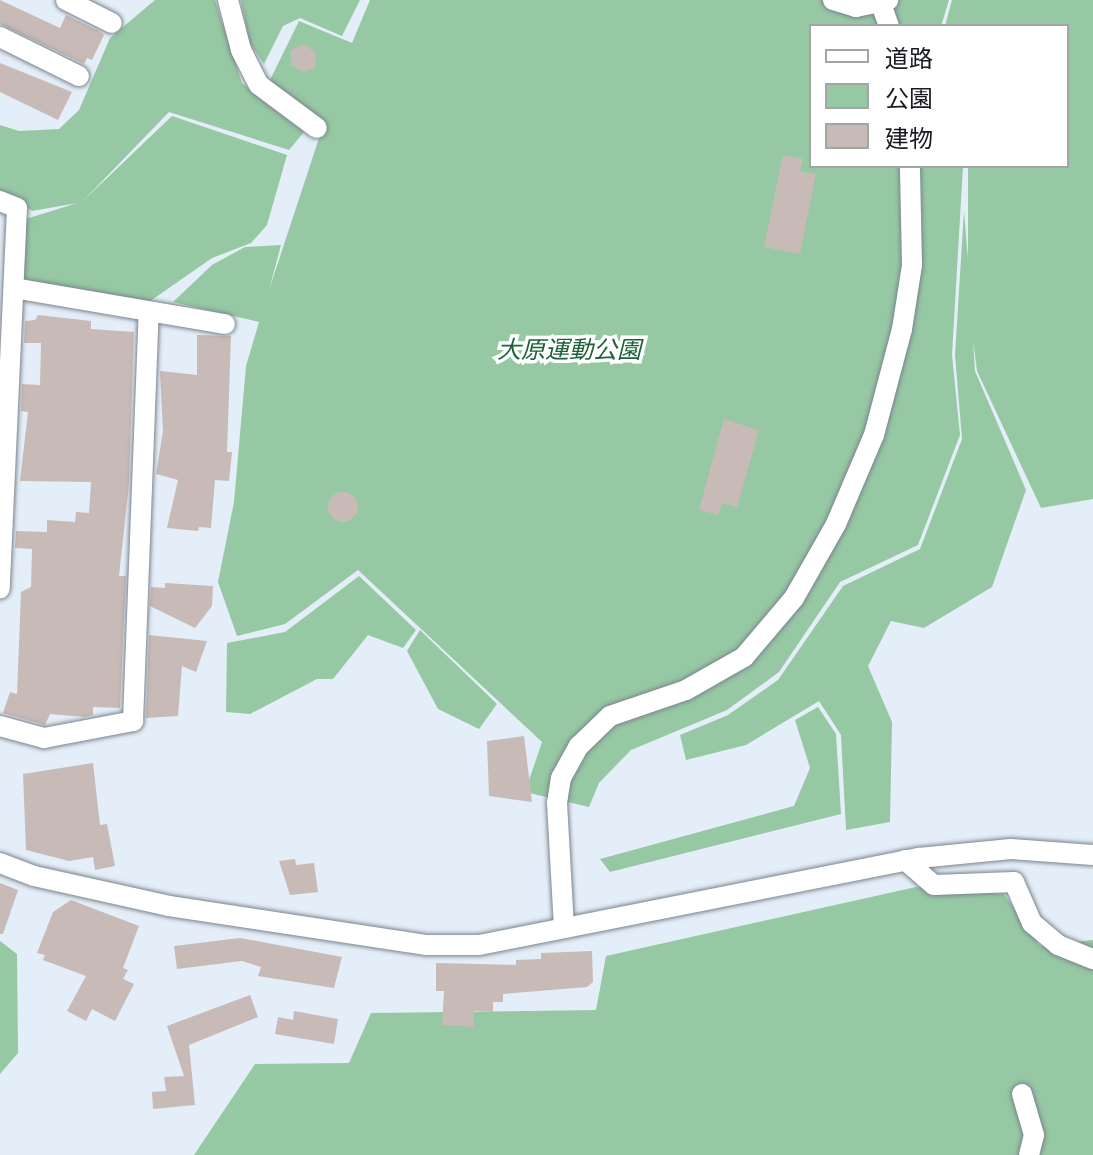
<!DOCTYPE html>
<meta charset="utf-8">
<style>
body{margin:0}
#map{position:relative;width:1093px;height:1155px;overflow:hidden;background:#e4eef8;font-family:"Roboto Serif","Noto Sans JP",serif}
div>[style]{position:absolute}
[style*='--x']{left:calc(var(--x)*1px);top:calc(var(--y)*1px);width:calc(var(--w)*1px);rotate:calc(var(--a)*1deg)}
.green>*{inset:0;background:#96c8a3}
.building>*{inset:0;background:#c8bab6}
.round{border-radius:50%}
.roads{filter:drop-shadow(0 0 2px #7b848d) drop-shadow(0 0 2px #7b848d)}
.minor>*{height:20px;margin:-10px;padding:0 10px;transform-origin:10px;border-radius:10px;background:#fff}
span{translate:-50% -50%;white-space:nowrap;text-align:center;line-height:1.15;-webkit-text-stroke:7px #fff;paint-order:stroke}
.park-label{font-size:24px;color:#1d6238;font-style:italic}
.legend{position:absolute;left:809px;top:24px;width:260px;height:144px;box-sizing:border-box;background:#fff;border:2px solid #a3a4a5;margin:0;padding:10px 14px;list-style:none;font-size:24px;color:#181b1f}
.legend li{display:flex;align-items:center;gap:16px;height:40px}
.legend b{width:40px;border:2px solid #a3a4a5}
</style>
<div id="map">
<div class="green">
<i style="clip-path:polygon(155px 0,215px 0,242px 83px,304px 132px,289px 150px,169px 112px,83px 201px,172px 116px,287px 155px,267px 225px,251px 243px,212px 258px,146px 304px,23px 284px,26px 219px,77px 203px,32px 211px,0 190px,0 125px,19px 131px,59px 129px,79px 110px,110px 38px)"></i>
<i style="clip-path:polygon(241px 0,360px 0,342px 36px,300px 18px,283px 26px,264px 64px,249px 42px)"></i>
<i style="clip-path:polygon(370px 0,949px 0,941px 26px,811px 26px,811px 166px,963px 166px,952px 355px,960px 435px,918px 545px,840px 582px,779px 672px,727px 710px,631px 750px,599px 783px,589px 807px,525px 792px,542px 742px,358px 570px,285px 624px,237px 636px,218px 582px,234px 502px,246px 366px,259px 322px,173px 302px,212px 265px,245px 247px,281px 245px,269px 290px,324px 123px,269px 82px,299px 21px,352px 43px)"></i>
<i style="clip-path:polygon(952px 0,1093px 0,1093px 499px,1041px 508px,977px 371px,973px 340px,975px 371px,1026px 490px,992px 587px,924px 628px,891px 621px,868px 666px,892px 722px,890px 822px,846px 830px,841px 735px,819px 701px,746px 745px,686px 760px,680px 735px,728px 715px,778px 680px,843px 586px,920px 549px,962px 439px,955px 355px,964px 211px,968px 259px,968px 166px,1067px 166px,1067px 26px,945px 26px)"></i>
<i style="clip-path:polygon(359px 576px,416px 630px,403px 648px,368px 635px,333px 679px,317px 679px,250px 714px,226px 712px,227px 643px,285px 632px)"></i>
<i style="clip-path:polygon(420px 630px,497px 704px,479px 729px,438px 709px,407px 651px)"></i>
<i style="clip-path:polygon(818px 707px,836px 734px,841px 814px,610px 872px,600px 859px,794px 806px,810px 768px,795px 720px)"></i>
<i style="clip-path:polygon(916px 887px,1004px 894px,1040px 946px,1093px 940px,1093px 1155px,194px 1155px,255px 1064px,349px 1063px,371px 1013px,596px 1010px,606px 956px)"></i>
<i style="clip-path:polygon(0 941px,17px 954px,18px 1053px,0 1074px)"></i>
</div>
<div class="building">
<i style="clip-path:polygon(0 0,60px 28px,66px 15px,99px 31px,104px 35px,92px 60px,87px 58px,84px 64px,0 24px)"></i>
<i style="clip-path:polygon(304px 44px,316px 53px,315px 68px,303px 72px,291px 65px,291px 50px)"></i>
<i style="clip-path:polygon(0 63px,72px 92px,58px 120px,0 92px)"></i>
<i style="clip-path:polygon(783px 155px,803px 159px,800px 171px,816px 174px,800px 254px,764px 247px)"></i>
<i style="clip-path:polygon(38px 315px,91px 321px,91px 329px,134px 332px,129px 484px,119px 576px,126px 576px,120px 708px,93px 707px,93px 715px,85px 717px,50px 714px,45px 725px,3px 713px,10px 692px,17px 694px,21px 592px,31px 587px,32px 549px,15px 548px,16px 531px,47px 532px,47px 520px,75px 522px,76px 512px,89px 513px,91px 482px,20px 481px,28px 412px,21px 411px,22px 384px,40px 385px,41px 343px,24px 343px,25px 321px,35px 320px)"></i>
<i style="clip-path:polygon(197px 335px,231px 336px,227px 452px,232px 452px,229px 481px,215px 480px,211px 528px,199px 527px,198px 531px,167px 528px,178px 480px,156px 474px,163px 431px,160px 371px,197px 375px)"></i>
<i style="clip-path:polygon(724px 419px,759px 430px,737px 507px,722px 503px,718px 515px,699px 510px)"></i>
<i class="round" style="left:328px;top:492px;width:30px;height:30px"></i>
<i style="clip-path:polygon(165px 583px,213px 586px,212px 606px,195px 628px,150px 606px,151px 587px,165px 588px)"></i>
<i style="clip-path:polygon(149px 635px,207px 641px,196px 672px,182px 666px,178px 716px,146px 718px)"></i>
<i style="clip-path:polygon(524px 736px,532px 802px,489px 796px,487px 741px)"></i>
<i style="clip-path:polygon(93px 763px,100px 825px,107px 824px,115px 866px,95px 870px,93px 857px,69px 861px,26px 850px,23px 774px)"></i>
<i style="clip-path:polygon(295px 859px,296px 865px,314px 863px,318px 892px,290px 895px,279px 861px)"></i>
<i style="clip-path:polygon(0 883px,18px 890px,3px 934px,0 934px)"></i>
<i style="clip-path:polygon(71px 900px,139px 926px,123px 968px,128px 970px,123px 979px,134px 984px,115px 1021px,92px 1009px,86px 1021px,67px 1011px,86px 976px,43px 960px,45px 955px,37px 953px,53px 912px)"></i>
<i style="clip-path:polygon(240px 938px,342px 957px,334px 988px,258px 976px,261px 967px,242px 961px,177px 969px,174px 946px)"></i>
<i style="clip-path:polygon(592px 951px,593px 982px,587px 987px,503px 994px,503px 1002px,493px 1002px,493px 1012px,474px 1011px,473px 1027px,442px 1025px,444px 991px,436px 991px,436px 963px,516px 965px,516px 960px,541px 959px,541px 953px)"></i>
<i style="clip-path:polygon(250px 995px,258px 1017px,189px 1045px,195px 1105px,153px 1109px,152px 1092px,166px 1091px,164px 1077px,184px 1076px,167px 1026px)"></i>
<i style="clip-path:polygon(294px 1011px,338px 1019px,334px 1044px,275px 1034px,278px 1017px,293px 1020px)"></i>
</div>
<div class="roads">
<div class="minor">
<i style="--x:66;--y:0;--w:51;--a:26.6"></i>
<i style="--x:228;--y:0;--w:52;--a:75.4"></i>
<i style="--x:241;--y:50;--w:39;--a:63"></i>
<i style="--x:259;--y:85;--w:72;--a:36.6"></i>
<i style="--x:833;--y:0;--w:24;--a:17"></i>
<i style="--x:856;--y:7;--w:33;--a:-12"></i>
<i style="--x:881;--y:4;--w:23;--a:70"></i>
<i style="--x:0;--y:37;--w:88;--a:26.3"></i>
<i style="--x:0;--y:201;--w:18;--a:22"></i>
<i style="--x:17;--y:208;--w:381;--a:92.6"></i>
<i style="--x:14;--y:288;--w:214;--a:9.7"></i>
<i style="--x:0;--y:726;--w:46;--a:15.3"></i>
<i style="--x:44;--y:738;--w:91;--a:-10.8"></i>
<i style="--x:133;--y:721;--w:409;--a:-87.8"></i>
<i style="--x:905;--y:860;--w:38;--a:41"></i>
<i style="--x:934;--y:885;--w:80;--a:-2.1"></i>
<i style="--x:1014;--y:882;--w:45;--a:66.3"></i>
<i style="--x:1032;--y:923;--w:34;--a:40"></i>
<i style="--x:1058;--y:945;--w:38;--a:22"></i>
<i style="--x:0;--y:863;--w:36;--a:21"></i>
<i style="--x:34;--y:876;--w:138;--a:12.5"></i>
<i style="--x:169;--y:906;--w:261;--a:8.6"></i>
<i style="--x:427;--y:945;--w:52;--a:0"></i>
<i style="--x:479;--y:945;--w:449;--a:-11.2"></i>
<i style="--x:919;--y:858;--w:92;--a:-5.6"></i>
<i style="--x:1011;--y:849;--w:82;--a:4.2"></i>
<i style="--x:564;--y:928;--w:125;--a:-93.2"></i>
<i style="--x:557;--y:803;--w:25;--a:-81"></i>
<i style="--x:561;--y:778;--w:37;--a:-61"></i>
<i style="--x:579;--y:746;--w:43;--a:-44.1"></i>
<i style="--x:610;--y:716;--w:80;--a:-18.9"></i>
<i style="--x:686;--y:690;--w:67;--a:-29.6"></i>
<i style="--x:744;--y:657;--w:77;--a:-49.7"></i>
<i style="--x:794;--y:598;--w:85;--a:-60.4"></i>
<i style="--x:836;--y:524;--w:97;--a:-66.9"></i>
<i style="--x:874;--y:435;--w:110;--a:-75.2"></i>
<i style="--x:902;--y:329;--w:65;--a:-81.1"></i>
<i style="--x:912;--y:265;--w:99;--a:-91.2"></i>
<i style="--x:1022;--y:1094;--w:43;--a:73.7"></i>
<i style="--x:1034;--y:1135;--w:21;--a:104"></i>
</div>
</div>
<div class="park-label">
<span style="left:569px;top:351px">大原運動公園</span>
</div>
<ul class="legend">
<li><b style="height:10px;background:#fff"></b>道路</li>
<li><b style="height:22px;background:#96c8a3"></b>公園</li>
<li><b style="height:22px;background:#c8bab6"></b>建物</li>
</ul>
</div>
